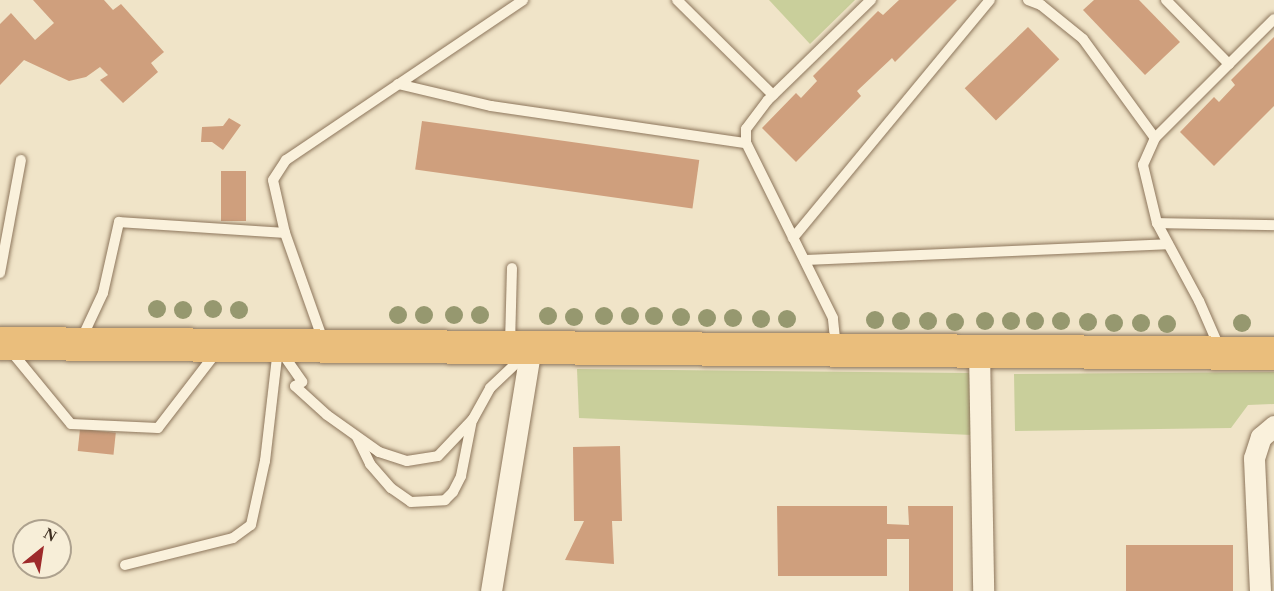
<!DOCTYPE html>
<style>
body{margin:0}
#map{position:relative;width:1274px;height:591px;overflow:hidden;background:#f0e4c8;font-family:"Times New Roman",serif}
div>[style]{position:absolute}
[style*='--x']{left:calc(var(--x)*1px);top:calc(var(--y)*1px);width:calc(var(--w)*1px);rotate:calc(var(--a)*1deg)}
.green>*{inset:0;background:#c9cf9b}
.building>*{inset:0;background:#cf9f7d;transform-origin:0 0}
.roads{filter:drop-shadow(0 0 2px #8d765c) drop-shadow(0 0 2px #8d765c)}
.service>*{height:10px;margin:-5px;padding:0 5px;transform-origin:5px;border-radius:5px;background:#faf1dc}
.minor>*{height:21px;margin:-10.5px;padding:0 10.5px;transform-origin:10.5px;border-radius:10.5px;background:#faf1dc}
.trunk>*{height:33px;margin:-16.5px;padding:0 16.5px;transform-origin:16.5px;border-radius:16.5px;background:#eabe7c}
.trees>*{width:18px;height:18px;margin:-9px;border-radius:50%;background:#96986f}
span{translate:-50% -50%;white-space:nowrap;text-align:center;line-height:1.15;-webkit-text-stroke:6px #f7eed8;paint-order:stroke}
.north{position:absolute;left:12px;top:519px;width:60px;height:60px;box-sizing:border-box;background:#f7eed8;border:2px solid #ada18e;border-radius:50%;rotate:30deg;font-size:16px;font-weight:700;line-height:24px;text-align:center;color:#3d2e20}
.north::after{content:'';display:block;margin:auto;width:21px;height:27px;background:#9e2a2b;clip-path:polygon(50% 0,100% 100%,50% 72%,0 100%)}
</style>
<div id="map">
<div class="green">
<i style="clip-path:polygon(769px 0,855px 0,810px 44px)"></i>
<i style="clip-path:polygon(577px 369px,971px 373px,972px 435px,579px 418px)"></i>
<i style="clip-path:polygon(1274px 372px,1274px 404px,1248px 405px,1231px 428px,1015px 431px,1014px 374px)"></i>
</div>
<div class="building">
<i style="clip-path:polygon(33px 0,104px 0,113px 10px,121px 4px,164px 52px,151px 63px,158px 72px,123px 103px,100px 80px,108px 75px,100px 67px,86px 77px,69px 81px,24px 60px,0 85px,0 24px,11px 13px,35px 40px,54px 23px)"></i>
<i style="clip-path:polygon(899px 0,957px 0,895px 62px,892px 58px,857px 91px,861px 96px,796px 162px,762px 128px,796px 93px,801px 98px,817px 81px,813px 76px,878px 11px,883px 15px)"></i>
<i style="clip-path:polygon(1094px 0,1139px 0,1180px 42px,1145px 75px,1083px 10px)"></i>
<i style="left:1028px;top:27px;width:45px;height:88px;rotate:46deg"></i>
<i style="clip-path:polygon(1274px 37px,1274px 106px,1214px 166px,1180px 132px,1214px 97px,1219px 102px,1235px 85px,1231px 80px)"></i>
<i style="clip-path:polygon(229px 118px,241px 125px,223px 150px,212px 142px,201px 142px,202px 127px,223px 126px)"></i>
<i style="left:422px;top:121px;width:280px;height:49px;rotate:8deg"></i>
<i style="left:221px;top:171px;width:25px;height:50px"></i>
<i style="left:80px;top:429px;width:36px;height:22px;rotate:6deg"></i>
<i style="clip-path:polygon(620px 446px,622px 521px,612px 521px,614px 564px,565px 560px,584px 521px,574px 521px,573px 447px)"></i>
<i style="clip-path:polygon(777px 506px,887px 506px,887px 524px,909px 525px,908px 506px,953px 506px,953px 591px,909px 591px,909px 539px,887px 539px,887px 576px,778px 576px)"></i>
<i style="left:1233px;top:545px;width:46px;height:107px;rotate:90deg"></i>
</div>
<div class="roads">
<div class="service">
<i style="--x:677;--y:0;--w:135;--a:44.7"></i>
<i style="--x:1028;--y:0;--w:14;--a:21"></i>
<i style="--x:1041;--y:5;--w:54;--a:39"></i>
<i style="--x:1083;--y:39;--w:122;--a:54"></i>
<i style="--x:1166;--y:0;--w:90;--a:45.5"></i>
<i style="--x:398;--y:84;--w:96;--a:13.3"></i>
<i style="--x:491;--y:106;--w:258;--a:8.3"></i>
<i style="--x:1157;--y:223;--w:117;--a:1"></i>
<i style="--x:285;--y:233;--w:54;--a:-102.8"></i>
<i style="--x:273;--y:180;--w:24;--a:-57"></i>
<i style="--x:286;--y:160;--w:286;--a:-34"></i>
<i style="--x:793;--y:238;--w:309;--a:-50.4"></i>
<i style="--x:805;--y:260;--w:363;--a:-2.5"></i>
<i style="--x:0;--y:273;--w:115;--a:-79.5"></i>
<i style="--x:81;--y:340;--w:52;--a:-64.9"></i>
<i style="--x:103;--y:293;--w:73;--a:-77.3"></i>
<i style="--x:119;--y:222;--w:166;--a:3.8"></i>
<i style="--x:285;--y:233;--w:117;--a:70.5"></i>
<i style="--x:510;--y:344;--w:76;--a:-88.5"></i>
<i style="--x:836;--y:348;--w:30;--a:-96"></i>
<i style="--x:833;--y:318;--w:195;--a:-116.4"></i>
<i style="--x:746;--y:143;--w:14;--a:-90"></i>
<i style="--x:746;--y:129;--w:36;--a:-53"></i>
<i style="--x:768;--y:100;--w:144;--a:-44.2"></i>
<i style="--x:1220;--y:349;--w:52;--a:-113.6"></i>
<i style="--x:1199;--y:301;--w:89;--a:-118.3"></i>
<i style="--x:1157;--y:223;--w:60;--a:-103.6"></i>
<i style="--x:1143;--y:165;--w:30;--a:-66"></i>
<i style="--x:1155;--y:138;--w:168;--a:-45"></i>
<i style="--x:10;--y:350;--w:96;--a:50.5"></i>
<i style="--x:71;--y:424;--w:87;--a:2.6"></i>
<i style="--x:158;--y:428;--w:98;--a:-52.4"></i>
<i style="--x:280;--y:350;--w:39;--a:55"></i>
<i style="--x:302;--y:382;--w:8;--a:150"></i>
<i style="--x:295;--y:386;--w:43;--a:42.2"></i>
<i style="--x:327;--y:415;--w:64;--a:35.4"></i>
<i style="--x:379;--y:452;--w:29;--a:18"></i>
<i style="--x:407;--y:461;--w:31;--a:-9"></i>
<i style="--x:438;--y:456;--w:51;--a:-46.6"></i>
<i style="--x:473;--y:419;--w:35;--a:-61"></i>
<i style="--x:490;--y:388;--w:50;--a:-43.4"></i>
<i style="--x:357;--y:437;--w:30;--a:64"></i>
<i style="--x:370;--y:464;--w:32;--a:49"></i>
<i style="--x:391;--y:488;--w:24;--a:35"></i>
<i style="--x:411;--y:502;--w:34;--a:-3"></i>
<i style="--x:445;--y:500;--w:11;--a:-45"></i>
<i style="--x:453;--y:492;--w:18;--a:-63"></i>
<i style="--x:461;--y:476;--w:57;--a:-78.9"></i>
<i style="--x:125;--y:565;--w:111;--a:-14"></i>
<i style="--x:233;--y:538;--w:22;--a:-36"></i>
<i style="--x:251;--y:525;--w:66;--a:-77.7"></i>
<i style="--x:265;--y:461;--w:114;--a:-83.4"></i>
</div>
<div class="minor">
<i style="--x:979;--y:350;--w:241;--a:89"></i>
<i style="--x:491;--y:591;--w:246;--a:-80.7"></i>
<i style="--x:1260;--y:591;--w:133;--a:-92.6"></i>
<i style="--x:1254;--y:458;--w:22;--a:-72"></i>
<i style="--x:1261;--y:437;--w:17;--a:-40"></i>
</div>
<div class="trunk">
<i style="--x:0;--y:343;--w:1274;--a:0.45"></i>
</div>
</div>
<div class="trees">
<i style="left:157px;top:309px"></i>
<i style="left:213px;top:309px"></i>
<i style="left:183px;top:310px"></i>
<i style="left:239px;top:310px"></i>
<i style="left:398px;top:315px"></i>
<i style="left:424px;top:315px"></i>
<i style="left:454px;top:315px"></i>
<i style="left:480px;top:315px"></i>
<i style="left:548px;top:316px"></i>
<i style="left:604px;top:316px"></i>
<i style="left:630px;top:316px"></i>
<i style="left:654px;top:316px"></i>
<i style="left:574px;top:317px"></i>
<i style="left:681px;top:317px"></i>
<i style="left:707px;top:318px"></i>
<i style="left:733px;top:318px"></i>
<i style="left:761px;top:319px"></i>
<i style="left:787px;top:319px"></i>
<i style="left:875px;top:320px"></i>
<i style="left:901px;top:321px"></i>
<i style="left:928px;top:321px"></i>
<i style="left:985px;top:321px"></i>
<i style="left:1011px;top:321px"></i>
<i style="left:1035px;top:321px"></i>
<i style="left:1061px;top:321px"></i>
<i style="left:955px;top:322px"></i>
<i style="left:1088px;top:322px"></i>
<i style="left:1114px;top:323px"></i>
<i style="left:1141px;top:323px"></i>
<i style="left:1242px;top:323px"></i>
<i style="left:1167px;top:324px"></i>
</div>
<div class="north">N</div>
</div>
